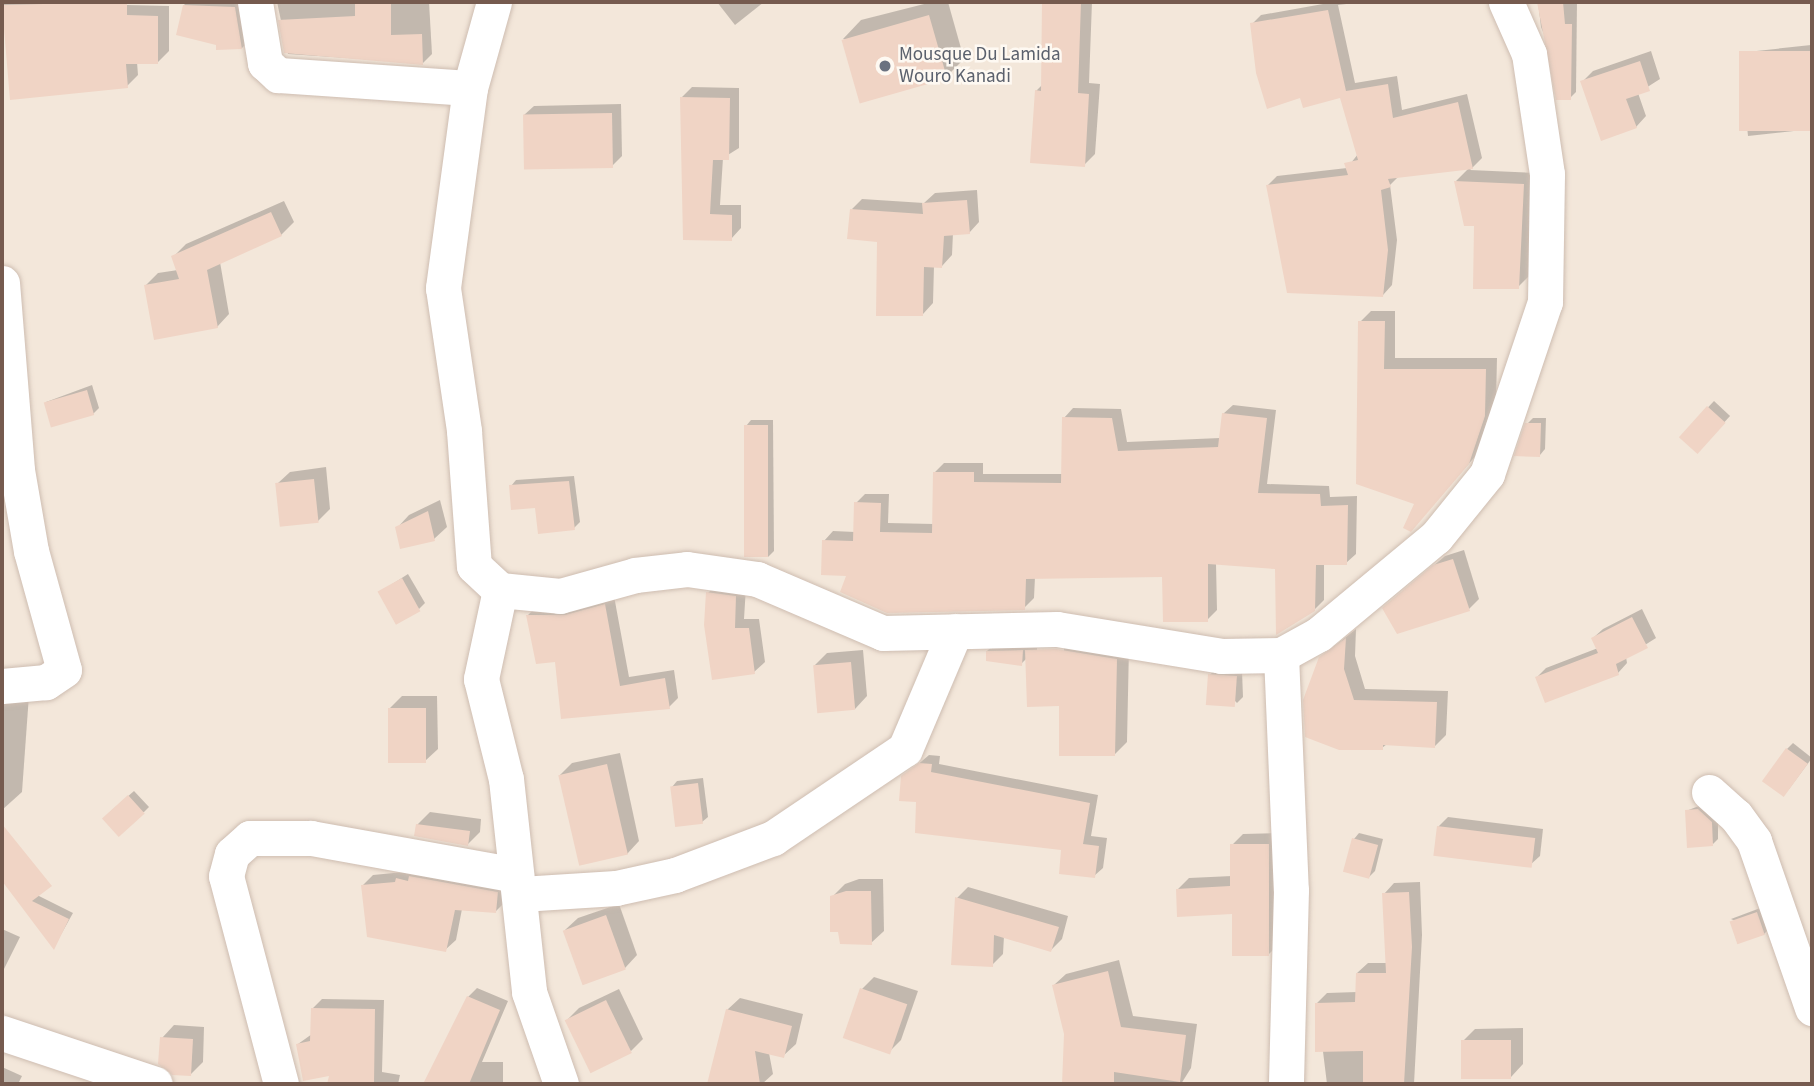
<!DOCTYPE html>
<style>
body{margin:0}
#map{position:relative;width:1814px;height:1086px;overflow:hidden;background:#fcf5ec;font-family:"Source Sans 3",sans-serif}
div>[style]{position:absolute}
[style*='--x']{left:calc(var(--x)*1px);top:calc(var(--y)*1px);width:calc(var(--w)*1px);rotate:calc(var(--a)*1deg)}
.residential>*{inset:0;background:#f3e7da;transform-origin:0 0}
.shadow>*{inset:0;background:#0003;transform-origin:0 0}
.building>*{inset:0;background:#f0d4c5;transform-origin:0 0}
.roads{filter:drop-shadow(0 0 2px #cebdb1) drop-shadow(0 0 2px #cebdb1)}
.street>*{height:35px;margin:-17.5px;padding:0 17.5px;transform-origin:17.5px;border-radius:17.5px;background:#fff}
.dots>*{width:19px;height:19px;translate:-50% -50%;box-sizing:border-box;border:4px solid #fef9f2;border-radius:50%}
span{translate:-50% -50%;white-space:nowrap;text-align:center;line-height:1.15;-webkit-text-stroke:5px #fef9f2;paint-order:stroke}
.worship-label{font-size:19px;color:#5b616d}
.left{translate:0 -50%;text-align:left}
.frame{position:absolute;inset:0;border:4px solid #765b4f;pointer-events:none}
</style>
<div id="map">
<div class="residential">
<i style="left:2px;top:2px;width:1810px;height:1082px"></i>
</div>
<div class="shadow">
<i style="clip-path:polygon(2px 2px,169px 6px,169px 51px,158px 62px,137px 62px,138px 75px,127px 86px,2px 28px)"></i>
<i style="clip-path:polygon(185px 2px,246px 2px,251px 39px,242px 48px,178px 34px)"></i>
<i style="clip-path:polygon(277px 2px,429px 2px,432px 54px,423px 63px,288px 54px)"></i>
<i style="clip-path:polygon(717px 2px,764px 2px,735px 25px)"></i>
<i style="clip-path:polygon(932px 2px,948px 2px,964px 59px,946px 77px,843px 39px,861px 20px)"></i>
<i style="clip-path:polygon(1042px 2px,1092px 2px,1089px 83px,1100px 84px,1095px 154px,1084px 165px,1036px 91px,1042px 85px)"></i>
<i style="clip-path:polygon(1334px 2px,1363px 2px,1338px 5px,1355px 83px,1397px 76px,1402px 110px,1467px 94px,1482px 158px,1470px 170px,1536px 173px,1530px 275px,1518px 287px,1476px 224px,1456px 181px,1469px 168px,1399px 176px,1390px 185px,1397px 240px,1392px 285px,1383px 295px,1268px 185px,1277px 176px,1347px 168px,1358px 154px,1341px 96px,1301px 95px,1252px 24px,1261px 15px)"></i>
<i style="clip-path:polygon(1538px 2px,1577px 2px,1576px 92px,1570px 98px,1541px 27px)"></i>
<i style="clip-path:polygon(1812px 26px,1812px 129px,1748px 136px,1740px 59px,1747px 52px,1811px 45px)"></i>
<i style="clip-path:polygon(1651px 51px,1660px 79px,1638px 93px,1646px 116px,1636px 127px,1582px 82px,1593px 71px)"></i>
<i style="clip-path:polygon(692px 87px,739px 88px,739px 148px,723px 158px,720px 205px,741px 205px,741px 228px,731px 239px,684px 238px,681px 98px)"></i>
<i style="clip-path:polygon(621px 104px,622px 156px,612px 166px,524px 115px,534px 106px)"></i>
<i style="clip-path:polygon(977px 190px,979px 222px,969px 233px,953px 233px,952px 255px,942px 266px,934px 266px,933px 303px,923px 314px,879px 240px,852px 209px,862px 199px,924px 203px,935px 193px)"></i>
<i style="clip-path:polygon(284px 201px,294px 222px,281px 235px,220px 262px,229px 314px,217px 327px,146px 285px,158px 273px,178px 270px,173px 257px,186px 244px)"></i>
<i style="clip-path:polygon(1371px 311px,1395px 311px,1395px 358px,1497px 358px,1496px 403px,1480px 451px,1411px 529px,1416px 503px,1360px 322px)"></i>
<i style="clip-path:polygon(92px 385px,99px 408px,93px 414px,46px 402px)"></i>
<i style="left:1714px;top:401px;width:22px;height:48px;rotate:43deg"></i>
<i style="clip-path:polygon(1233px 405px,1276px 410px,1267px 484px,1329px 486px,1330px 497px,1357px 496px,1356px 554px,1346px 563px,1324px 563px,1324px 600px,1314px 610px,1277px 568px,1216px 563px,1217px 610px,1207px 620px,1164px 575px,1035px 577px,1034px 598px,1024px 608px,849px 574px,824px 541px,833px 531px,855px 532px,856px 503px,865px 494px,889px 494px,888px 523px,934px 524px,934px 473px,944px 463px,983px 463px,983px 474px,1063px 474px,1064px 418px,1073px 408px,1121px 409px,1127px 442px,1220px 438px,1223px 414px)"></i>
<i style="clip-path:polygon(1533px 418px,1546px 418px,1545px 449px,1540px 455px,1527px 424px)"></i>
<i style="clip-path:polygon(751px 420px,773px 420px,774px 551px,768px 557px,746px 426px)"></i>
<i style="clip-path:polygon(326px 467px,330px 509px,318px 521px,277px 484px,290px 472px)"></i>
<i style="clip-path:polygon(574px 476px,580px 522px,574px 528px,511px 486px,516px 480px)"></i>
<i style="clip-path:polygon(440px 500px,447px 527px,434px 539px,397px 528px,409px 515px)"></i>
<i style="clip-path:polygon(1464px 550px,1479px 599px,1469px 609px,1395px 598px,1445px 556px)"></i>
<i style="clip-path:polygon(408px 574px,425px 603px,419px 609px,380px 592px)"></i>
<i style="clip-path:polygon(718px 583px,746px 587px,744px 619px,759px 619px,765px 662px,754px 672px,708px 593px)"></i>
<i style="clip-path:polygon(614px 596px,629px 677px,674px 670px,678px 698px,669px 707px,557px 660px,528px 615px,537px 606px)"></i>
<i style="clip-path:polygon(1642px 609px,1656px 638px,1626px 657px,1627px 663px,1618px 673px,1537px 677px,1546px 668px,1598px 648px,1593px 638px,1603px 629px)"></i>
<i style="clip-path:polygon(1356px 629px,1355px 656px,1365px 689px,1448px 691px,1446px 735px,1434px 747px,1387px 744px,1382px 748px,1320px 658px)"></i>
<i style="clip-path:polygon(evenodd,1000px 639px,1129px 647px,1127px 742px,1115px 754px,1061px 704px,1027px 658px,1021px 664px,987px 651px,1000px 639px,1064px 647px,1064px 651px,1037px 651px,1037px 648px,1064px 647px)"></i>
<i style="clip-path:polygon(863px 650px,867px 696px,855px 709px,814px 666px,827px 653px)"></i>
<i style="clip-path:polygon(1215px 669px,1242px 671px,1243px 697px,1237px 703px,1210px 675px)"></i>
<i style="clip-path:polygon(2px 692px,29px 695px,22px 792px,2px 810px)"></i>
<i style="clip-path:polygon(402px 696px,437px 696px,438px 749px,425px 761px,390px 708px)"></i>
<i style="clip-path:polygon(1793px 743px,1812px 758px,1789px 789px,1787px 749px)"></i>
<i style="clip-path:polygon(620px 753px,639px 841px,627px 854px,560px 775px,572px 763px)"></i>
<i style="clip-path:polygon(929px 755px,940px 756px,939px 764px,1098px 795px,1091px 836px,1107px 838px,1103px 868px,1094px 876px,1063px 848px,918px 801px,903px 777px)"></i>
<i style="clip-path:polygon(703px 778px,708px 817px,702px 822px,672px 787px,677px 781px)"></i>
<i style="clip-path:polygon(134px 791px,149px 807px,144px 812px,110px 812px)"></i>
<i style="clip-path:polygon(1704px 804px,1718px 816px,1718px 839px,1713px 844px,1686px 811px)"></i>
<i style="clip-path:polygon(430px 812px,481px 819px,480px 832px,468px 844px,417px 825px)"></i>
<i style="clip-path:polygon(1448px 817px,1543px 829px,1540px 856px,1530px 865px,1438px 827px)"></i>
<i style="clip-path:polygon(1279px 833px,1280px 943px,1268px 955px,1234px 912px,1177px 890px,1189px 878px,1232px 876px,1232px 845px,1243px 834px)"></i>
<i style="clip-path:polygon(1359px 833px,1383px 839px,1375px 871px,1369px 877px,1354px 839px)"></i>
<i style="clip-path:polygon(404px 872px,508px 882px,506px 901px,496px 911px,462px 909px,456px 940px,445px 950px,362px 886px,373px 875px)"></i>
<i style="clip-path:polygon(859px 879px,883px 879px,884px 931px,871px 943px,832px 897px,845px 884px)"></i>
<i style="clip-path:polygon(1420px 882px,1422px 935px,1414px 1084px,1327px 1084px,1317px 1003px,1327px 993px,1357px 992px,1357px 973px,1368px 963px,1387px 963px,1384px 894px,1394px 883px)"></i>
<i style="clip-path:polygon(15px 884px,73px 913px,54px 947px)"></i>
<i style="clip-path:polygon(968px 887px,1068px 916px,1062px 939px,1051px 950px,1004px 936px,1003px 954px,992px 965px,957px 898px)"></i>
<i style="clip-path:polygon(619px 904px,637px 955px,625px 968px,565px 930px,578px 918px)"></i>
<i style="clip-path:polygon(1763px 907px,1770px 928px,1764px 934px,1731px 919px)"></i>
<i style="clip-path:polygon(2px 929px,20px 937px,2px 973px)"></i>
<i style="clip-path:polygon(1119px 960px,1133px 1016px,1197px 1024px,1191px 1068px,1181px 1084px,1064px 1084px,1066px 1034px,1054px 985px,1066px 974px)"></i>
<i style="clip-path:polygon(874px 977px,918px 991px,901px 1040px,889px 1052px,862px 989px)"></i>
<i style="clip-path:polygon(477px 988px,508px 1001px,482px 1062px,503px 1062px,503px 1084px,424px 1084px,468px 997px)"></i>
<i style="clip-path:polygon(619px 989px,643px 1039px,631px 1051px,567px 1020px,579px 1008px)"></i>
<i style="clip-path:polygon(740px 998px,803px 1014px,796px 1044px,783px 1056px,769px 1053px,773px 1074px,762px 1084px,708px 1084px,727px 1010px)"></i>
<i style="clip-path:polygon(322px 999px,384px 1000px,382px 1072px,400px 1075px,398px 1084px,329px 1084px,331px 1074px,298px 1044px,312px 1034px,313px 1008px)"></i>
<i style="clip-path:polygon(174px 1025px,204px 1027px,203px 1062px,190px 1075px,162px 1038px)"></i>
<i style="clip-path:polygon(1523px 1028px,1523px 1064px,1511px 1077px,1463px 1041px,1475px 1029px)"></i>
<i style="clip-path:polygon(2px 1067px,22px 1076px,18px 1084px,2px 1084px)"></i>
</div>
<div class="building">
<i style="clip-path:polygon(127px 2px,127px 15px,158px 16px,158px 64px,126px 64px,128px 88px,10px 100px,2px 5px)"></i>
<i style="clip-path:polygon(355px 2px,391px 2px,391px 35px,422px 34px,423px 65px,284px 53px,278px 20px,355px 16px)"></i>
<i style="clip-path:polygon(1042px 2px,1081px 2px,1078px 93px,1089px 94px,1085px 167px,1030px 163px,1035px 90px,1041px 91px)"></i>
<i style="clip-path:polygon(1537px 2px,1563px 2px,1565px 24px,1572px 24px,1571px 100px,1556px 100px)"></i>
<i style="clip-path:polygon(183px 5px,235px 7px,242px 49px,216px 50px,216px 45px,176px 35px)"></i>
<i style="clip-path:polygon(1328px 10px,1346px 91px,1388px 84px,1393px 118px,1458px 102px,1473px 169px,1388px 179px,1391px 187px,1381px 190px,1388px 250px,1383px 297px,1287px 293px,1266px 185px,1348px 175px,1344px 163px,1358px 160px,1340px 98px,1303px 108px,1300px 98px,1267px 109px,1256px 73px,1250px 23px)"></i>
<i style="left:929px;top:15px;width:66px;height:91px;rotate:74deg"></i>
<i style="left:1812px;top:51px;width:80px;height:73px;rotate:90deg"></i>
<i style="clip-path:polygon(1640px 61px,1650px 91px,1626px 99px,1637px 128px,1601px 141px,1580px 81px)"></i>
<i style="clip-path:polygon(680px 97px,730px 98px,729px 160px,713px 160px,710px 214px,732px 215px,732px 241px,683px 240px)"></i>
<i style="left:612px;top:113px;width:55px;height:89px;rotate:89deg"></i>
<i style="clip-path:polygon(1454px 181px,1524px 184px,1519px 289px,1473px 289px,1474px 226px,1464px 226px)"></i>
<i style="clip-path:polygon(967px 200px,970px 234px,944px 236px,942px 268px,924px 267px,923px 316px,876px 316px,877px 242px,847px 239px,850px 209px,923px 214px,922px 203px)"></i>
<i style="clip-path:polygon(271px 212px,282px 236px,207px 270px,218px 328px,154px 340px,144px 285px,179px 279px,171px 256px)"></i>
<i style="clip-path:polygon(1358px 321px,1385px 321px,1384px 369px,1486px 369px,1485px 416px,1469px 464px,1411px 532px,1403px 528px,1414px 504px,1356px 484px)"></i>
<i style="left:87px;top:390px;width:26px;height:45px;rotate:74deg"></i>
<i style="left:1707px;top:406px;width:25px;height:42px;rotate:42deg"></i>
<i style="clip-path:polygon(1222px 413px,1267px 418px,1258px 493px,1320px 494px,1321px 506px,1348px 505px,1347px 565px,1316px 565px,1315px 611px,1276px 635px,1275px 569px,1208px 564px,1208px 622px,1163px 622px,1162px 577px,1026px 579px,1025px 610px,887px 613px,840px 592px,846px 576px,821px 575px,822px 540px,853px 541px,854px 502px,881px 503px,880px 532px,932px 533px,933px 472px,974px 472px,974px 482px,1061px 483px,1062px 417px,1112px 418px,1118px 451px,1218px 447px)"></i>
<i style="clip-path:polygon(1525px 423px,1541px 423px,1540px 457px,1514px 456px)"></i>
<i style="left:744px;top:425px;width:24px;height:132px"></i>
<i style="left:314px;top:479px;width:44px;height:39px;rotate:84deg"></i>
<i style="clip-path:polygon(569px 481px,575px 530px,538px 534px,535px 508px,511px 510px,509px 485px)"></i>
<i style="clip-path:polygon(428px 511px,435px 541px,400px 549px,395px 527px)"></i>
<i style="clip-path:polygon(1453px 559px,1470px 611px,1397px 634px,1382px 608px,1433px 565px)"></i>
<i style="left:402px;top:578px;width:38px;height:28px;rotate:61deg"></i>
<i style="clip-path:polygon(706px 592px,736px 596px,735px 628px,749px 628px,755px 674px,712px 680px,704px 625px)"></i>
<i style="clip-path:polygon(605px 604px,620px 686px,665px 678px,670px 709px,561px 719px,555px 662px,536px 664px,526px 615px,565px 615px)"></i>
<i style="clip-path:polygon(1632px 617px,1648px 648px,1616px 664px,1619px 675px,1545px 703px,1535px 677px,1598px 653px,1591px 638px)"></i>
<i style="clip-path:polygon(1346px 638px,1344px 669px,1354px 700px,1437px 702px,1435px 748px,1383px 745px,1383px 750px,1339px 750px,1305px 737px,1303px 700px,1319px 657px)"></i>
<i style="clip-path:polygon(1056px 649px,1117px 659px,1115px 756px,1059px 756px,1059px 706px,1027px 707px,1025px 650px)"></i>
<i style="clip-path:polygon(1023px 650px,1022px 666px,986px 661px,986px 651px)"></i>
<i style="left:851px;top:662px;width:48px;height:38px;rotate:85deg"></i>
<i style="left:1208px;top:674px;width:29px;height:31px;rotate:4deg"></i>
<i style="left:388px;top:708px;width:38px;height:55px"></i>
<i style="left:1786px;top:748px;width:27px;height:41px;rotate:36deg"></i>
<i style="clip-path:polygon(919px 763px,932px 764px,931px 772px,1090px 803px,1083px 844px,1099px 846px,1095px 878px,1059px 874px,1061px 850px,915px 833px,916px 802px,899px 801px,901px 776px)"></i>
<i style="left:607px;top:764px;width:93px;height:50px;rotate:77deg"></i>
<i style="left:698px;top:783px;width:41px;height:28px;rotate:83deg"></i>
<i style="left:128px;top:795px;width:25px;height:35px;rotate:48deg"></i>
<i style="clip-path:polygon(1698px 809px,1712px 822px,1713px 846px,1687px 848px,1685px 810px)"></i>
<i style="clip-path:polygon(2px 824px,52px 886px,32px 901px,69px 919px,54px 950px,2px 881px)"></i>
<i style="clip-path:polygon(416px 824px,470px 831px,468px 846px,414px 836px)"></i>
<i style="left:1437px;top:826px;width:99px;height:30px;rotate:7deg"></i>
<i style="left:1352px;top:838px;width:27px;height:35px;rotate:15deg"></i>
<i style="clip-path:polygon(1230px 844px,1269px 844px,1269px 956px,1232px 956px,1232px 914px,1177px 917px,1176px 889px,1230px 886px)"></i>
<i style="clip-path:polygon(409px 876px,498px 892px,496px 913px,455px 910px,446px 952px,367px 937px,361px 885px,395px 882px,396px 878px,408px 881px)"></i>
<i style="clip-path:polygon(846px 891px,871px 891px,872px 945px,840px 944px,838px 932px,830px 932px,830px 896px)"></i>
<i style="clip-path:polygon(1409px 892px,1412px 947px,1404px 1084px,1363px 1084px,1363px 1051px,1315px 1052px,1315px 1003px,1355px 1002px,1356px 973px,1386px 973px,1382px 893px)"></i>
<i style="clip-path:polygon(955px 897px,1059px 927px,1051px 952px,994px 935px,993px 967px,951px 965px)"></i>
<i style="left:1757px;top:912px;width:24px;height:29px;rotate:71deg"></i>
<i style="left:606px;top:915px;width:58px;height:46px;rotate:70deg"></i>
<i style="clip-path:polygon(1108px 971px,1121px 1027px,1186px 1035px,1180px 1082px,1114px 1072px,1114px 1084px,1062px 1084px,1064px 1034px,1052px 985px)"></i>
<i style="left:860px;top:988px;width:50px;height:53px;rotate:19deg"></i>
<i style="clip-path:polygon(467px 996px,500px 1010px,469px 1084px,423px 1084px)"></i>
<i style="left:606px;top:1000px;width:59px;height:46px;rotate:64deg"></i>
<i style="clip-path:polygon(311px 1008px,375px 1009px,374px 1084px,327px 1084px,329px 1076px,303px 1081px,296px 1044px,310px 1041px)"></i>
<i style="clip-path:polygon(726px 1009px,792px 1026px,784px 1058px,755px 1051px,760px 1084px,707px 1084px)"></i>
<i style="clip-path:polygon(160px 1037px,193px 1039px,191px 1076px,172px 1075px,158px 1064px)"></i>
<i style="left:1461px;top:1040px;width:50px;height:39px"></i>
</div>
<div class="roads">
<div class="street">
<i style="--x:255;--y:2;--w:62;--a:80.7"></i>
<i style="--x:265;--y:63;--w:18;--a:43"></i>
<i style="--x:278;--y:75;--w:192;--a:3.9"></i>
<i style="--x:494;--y:2;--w:89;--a:105.6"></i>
<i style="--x:470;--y:88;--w:202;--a:97.7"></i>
<i style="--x:443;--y:288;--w:145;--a:81.6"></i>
<i style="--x:464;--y:431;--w:135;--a:85.8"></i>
<i style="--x:474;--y:566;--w:35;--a:43"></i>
<i style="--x:500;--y:590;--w:91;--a:102.1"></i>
<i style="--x:481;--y:679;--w:103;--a:76"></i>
<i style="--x:506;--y:779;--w:214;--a:83.8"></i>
<i style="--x:529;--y:992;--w:97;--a:70.8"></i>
<i style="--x:2;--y:283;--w:188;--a:85.4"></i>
<i style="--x:17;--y:470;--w:82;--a:80.2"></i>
<i style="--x:31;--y:551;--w:123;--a:74.5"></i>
<i style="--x:64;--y:670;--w:22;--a:146"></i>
<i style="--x:46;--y:682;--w:44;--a:174.8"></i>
<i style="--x:500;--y:590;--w:60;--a:5.7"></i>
<i style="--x:560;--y:596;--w:78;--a:-15.6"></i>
<i style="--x:635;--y:575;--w:52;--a:-6.6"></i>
<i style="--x:687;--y:569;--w:71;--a:8.1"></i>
<i style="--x:757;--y:579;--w:137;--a:23.2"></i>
<i style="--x:883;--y:633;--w:174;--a:-1.3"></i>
<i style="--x:1057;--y:629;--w:166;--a:9.3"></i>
<i style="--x:1221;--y:656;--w:60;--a:-1"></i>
<i style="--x:1281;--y:655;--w:43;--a:-28.9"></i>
<i style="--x:1319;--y:634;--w:152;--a:-39.7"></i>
<i style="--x:1436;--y:537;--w:81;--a:-51"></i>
<i style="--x:1487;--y:474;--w:182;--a:-71.4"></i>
<i style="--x:1545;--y:302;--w:128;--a:-89.1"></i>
<i style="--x:1547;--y:174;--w:121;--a:-98.5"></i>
<i style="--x:1529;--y:54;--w:57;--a:-113.9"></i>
<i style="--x:1281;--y:655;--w:235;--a:87.6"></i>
<i style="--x:1291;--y:890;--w:194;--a:91.5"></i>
<i style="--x:1709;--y:792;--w:36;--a:42"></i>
<i style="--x:1736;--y:816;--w:31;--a:54"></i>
<i style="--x:1754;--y:841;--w:177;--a:70.8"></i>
<i style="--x:521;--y:894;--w:95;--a:-3.6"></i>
<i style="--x:616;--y:888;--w:60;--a:-12.4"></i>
<i style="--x:675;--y:875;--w:105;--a:-20.7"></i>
<i style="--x:773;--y:838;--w:159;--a:-34"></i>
<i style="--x:905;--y:749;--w:128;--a:-67"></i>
<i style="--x:2;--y:1033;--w:161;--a:18.4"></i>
<i style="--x:281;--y:1084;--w:215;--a:-104.8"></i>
<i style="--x:226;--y:876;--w:23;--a:-75"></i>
<i style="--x:232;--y:854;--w:24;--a:-42"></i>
<i style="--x:250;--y:838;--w:61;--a:0"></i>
<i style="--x:311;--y:838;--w:208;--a:10.2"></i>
</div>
</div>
<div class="dots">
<i style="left:885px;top:66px;background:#6b7280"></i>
</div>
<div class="worship-label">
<span class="left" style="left:899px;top:66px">Mousque Du Lamida<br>Wouro Kanadi</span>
</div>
<div class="frame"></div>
</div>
